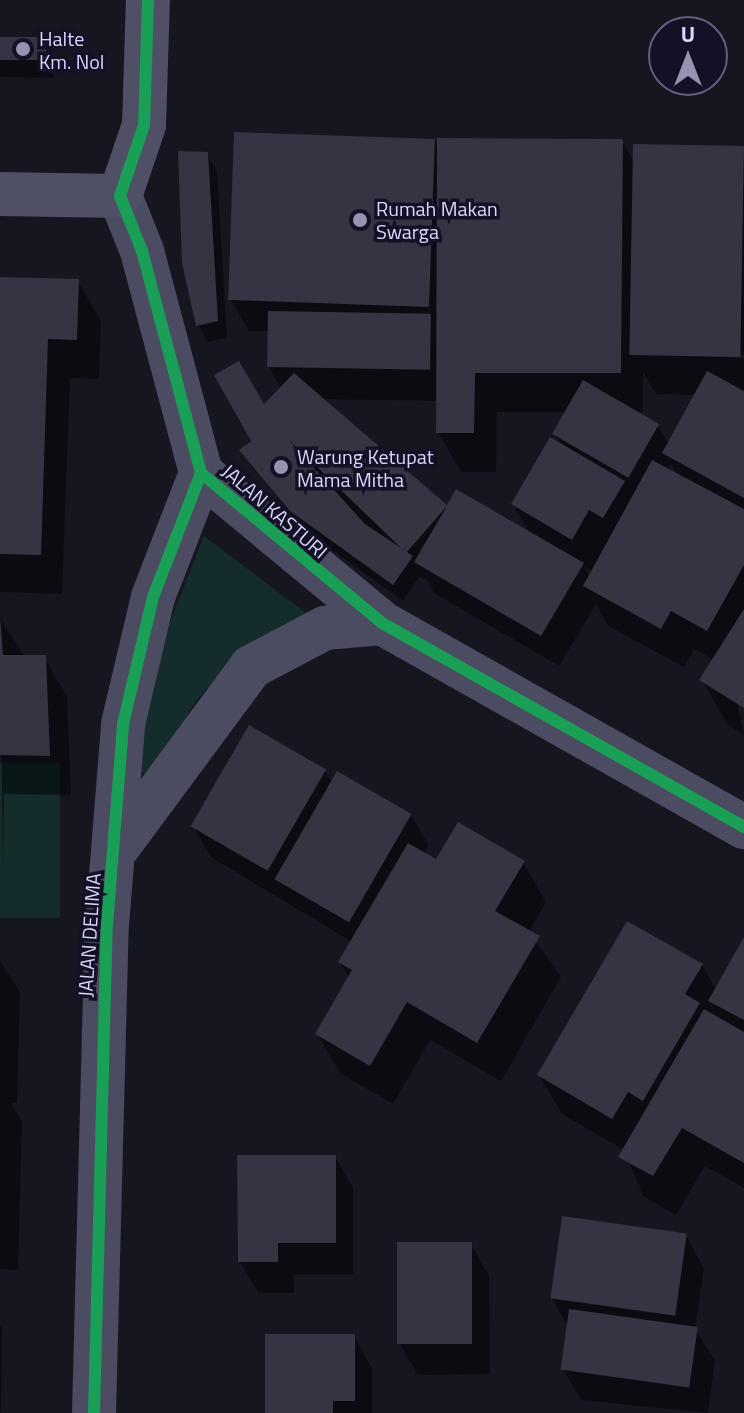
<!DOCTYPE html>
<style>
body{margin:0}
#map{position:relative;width:744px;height:1413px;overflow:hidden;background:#161620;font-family:"Titillium Web",sans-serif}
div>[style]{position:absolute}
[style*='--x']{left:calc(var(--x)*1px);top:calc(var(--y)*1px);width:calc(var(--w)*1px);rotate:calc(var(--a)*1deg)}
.green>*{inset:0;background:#142c2b;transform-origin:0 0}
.shadow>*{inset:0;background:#0007}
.building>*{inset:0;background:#353442;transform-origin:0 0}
.street>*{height:44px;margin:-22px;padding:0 22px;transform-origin:22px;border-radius:22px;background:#4b4b61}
.secondary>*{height:44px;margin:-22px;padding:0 22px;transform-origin:22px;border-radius:22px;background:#4f4f66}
.cycleway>*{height:12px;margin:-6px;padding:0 6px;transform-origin:6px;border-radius:6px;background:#1a9f57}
.dots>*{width:22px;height:22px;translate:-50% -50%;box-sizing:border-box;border:4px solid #131125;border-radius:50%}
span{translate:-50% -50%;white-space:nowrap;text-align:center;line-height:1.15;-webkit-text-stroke:7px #131125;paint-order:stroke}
.poi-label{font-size:20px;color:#dad7fc}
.left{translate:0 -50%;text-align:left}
.street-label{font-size:20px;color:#dad7fc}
.north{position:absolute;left:648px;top:16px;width:80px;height:80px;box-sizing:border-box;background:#131125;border:2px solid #63607b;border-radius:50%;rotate:0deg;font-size:22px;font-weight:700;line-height:32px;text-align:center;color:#dad7fc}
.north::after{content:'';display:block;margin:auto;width:28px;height:36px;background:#9593af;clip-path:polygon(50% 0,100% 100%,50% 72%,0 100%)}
</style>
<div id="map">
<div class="green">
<i style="clip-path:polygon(204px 536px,306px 613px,224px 669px,195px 702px,153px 775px,141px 772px,141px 752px,155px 660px)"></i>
<i style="left:0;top:763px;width:60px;height:155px"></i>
</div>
<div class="shadow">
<i style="clip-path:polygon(0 39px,44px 39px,54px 78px,0 77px)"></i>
<i style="clip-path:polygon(evenodd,434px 140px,439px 149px,622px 141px,635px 164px,744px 147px,744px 354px,653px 353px,744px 358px,744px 705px,737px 701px,744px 735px,727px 724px,702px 680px,714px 660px,694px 649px,684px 667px,608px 626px,596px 604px,559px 666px,434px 593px,427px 580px,419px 577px,403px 601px,302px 528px,242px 451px,281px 389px,269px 367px,269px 331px,249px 331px,231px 300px,434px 140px,643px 372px,656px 394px,697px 395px,669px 445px,658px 426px,635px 412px,643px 412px,643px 372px,434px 140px,320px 399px,438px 401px,438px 432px,461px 472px,496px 472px,497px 412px,567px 412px,554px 434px,561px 446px,513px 504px,530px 534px,448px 508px,320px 399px,434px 140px,671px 464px,678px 476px,667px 471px,671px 464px,434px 140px,583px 566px,593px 572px,590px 577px,583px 566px)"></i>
<i style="clip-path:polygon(207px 154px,217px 171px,227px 338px,208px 342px,198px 325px)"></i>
<i style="clip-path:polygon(0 279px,78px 281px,101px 321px,99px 379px,70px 378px,62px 594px,0 592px)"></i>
<i style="clip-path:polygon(0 618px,25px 657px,44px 657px,67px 697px,71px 795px,4px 794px,3px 869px)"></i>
<i style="clip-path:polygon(324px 770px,332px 783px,411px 815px,429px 846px,424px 854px,437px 861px,523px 862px,546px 902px,529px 932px,561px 977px,501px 1081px,430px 1040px,393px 1104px,340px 1073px,317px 1034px,349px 978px,340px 962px,352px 942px,211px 857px,193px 826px)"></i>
<i style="clip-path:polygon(744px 941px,744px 1188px,705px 1166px,676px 1215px,643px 1196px,624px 1150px,562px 1114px,539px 1075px,702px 965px,716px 990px)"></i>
<i style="clip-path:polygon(0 961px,20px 992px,17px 1103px,11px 1103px,22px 1122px,18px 1270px,0 1269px)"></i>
<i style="clip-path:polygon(335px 1156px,353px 1188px,353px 1274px,294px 1274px,294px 1293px,258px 1293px,240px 1262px)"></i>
<i style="clip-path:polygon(686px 1236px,704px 1268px,695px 1329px,715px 1360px,708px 1413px,581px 1400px,563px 1369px,568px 1327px,552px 1298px)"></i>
<i style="clip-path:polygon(471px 1244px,489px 1276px,490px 1374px,418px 1375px,400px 1344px)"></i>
<i style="clip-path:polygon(0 1325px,2px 1329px,1px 1412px,0 1412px)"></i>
<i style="clip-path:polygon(354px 1336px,372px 1368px,372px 1413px,267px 1413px)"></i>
</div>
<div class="building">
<i style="left:0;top:37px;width:46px;height:23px"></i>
<i style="left:234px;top:132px;width:201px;height:168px;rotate:2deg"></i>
<i style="clip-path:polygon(437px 138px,623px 139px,621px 373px,475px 373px,474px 433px,436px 433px)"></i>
<i style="left:633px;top:144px;width:111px;height:211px;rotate:1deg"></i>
<i style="clip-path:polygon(178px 151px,208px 152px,218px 321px,196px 326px,182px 263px)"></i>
<i style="clip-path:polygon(0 277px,79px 279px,77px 340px,48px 339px,41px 555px,0 554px)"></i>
<i style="left:268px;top:311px;width:163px;height:56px;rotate:1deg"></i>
<i style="clip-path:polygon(evenodd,239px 361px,264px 404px,294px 373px,447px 505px,456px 489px,584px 563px,541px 636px,414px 562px,447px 506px,407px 552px,413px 556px,393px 585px,290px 511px,239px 450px,251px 441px,214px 375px,239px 361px,287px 438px,401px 548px,365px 524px,287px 438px)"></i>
<i style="clip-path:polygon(707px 371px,744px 391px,744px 498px,662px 453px)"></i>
<i style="left:583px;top:380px;width:88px;height:62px;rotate:30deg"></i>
<i style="clip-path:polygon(550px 437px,625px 481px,603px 518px,589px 510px,572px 540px,511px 504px)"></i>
<i style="clip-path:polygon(652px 460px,744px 509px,744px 565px,707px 631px,671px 611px,661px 629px,583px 586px)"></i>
<i style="clip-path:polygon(744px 609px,744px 708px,699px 680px)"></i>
<i style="clip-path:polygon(0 616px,3px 655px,46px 655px,50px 756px,0 755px)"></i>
<i style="left:249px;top:725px;width:89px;height:117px;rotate:30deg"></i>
<i style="left:337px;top:771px;width:86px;height:125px;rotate:30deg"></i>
<i style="clip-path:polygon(458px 822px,525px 861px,495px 911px,540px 936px,477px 1043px,407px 1002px,370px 1066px,315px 1034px,352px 970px,338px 962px,408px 843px,436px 859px)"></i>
<i style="clip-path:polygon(627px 921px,703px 964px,685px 994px,700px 1003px,643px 1101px,628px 1092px,612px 1119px,537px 1075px)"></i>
<i style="clip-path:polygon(744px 937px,744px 1020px,708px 1001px)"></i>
<i style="clip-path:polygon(704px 1009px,744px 1032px,744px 1163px,682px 1128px,653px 1176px,618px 1157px)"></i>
<i style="clip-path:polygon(237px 1155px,336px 1155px,336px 1243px,278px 1243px,278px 1262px,238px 1262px)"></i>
<i style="left:562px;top:1216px;width:126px;height:83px;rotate:8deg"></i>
<i style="left:397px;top:1242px;width:75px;height:102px"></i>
<i style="left:569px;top:1309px;width:130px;height:61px;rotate:8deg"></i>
<i style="clip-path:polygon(265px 1334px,355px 1334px,355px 1401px,333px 1401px,333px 1413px,265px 1413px)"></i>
</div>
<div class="street">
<i style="--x:120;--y:196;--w:59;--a:68.2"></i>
<i style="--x:142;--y:251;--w:230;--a:75.1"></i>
<i style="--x:201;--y:473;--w:235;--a:39.6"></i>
<i style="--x:382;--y:623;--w:416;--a:29.4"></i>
<i style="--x:118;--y:847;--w:224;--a:-53.5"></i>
<i style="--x:251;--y:667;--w:84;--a:-27.8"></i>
<i style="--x:325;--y:628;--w:57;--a:-5"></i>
<i style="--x:94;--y:1413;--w:488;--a:-88.5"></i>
<i style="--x:107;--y:925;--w:202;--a:-85.4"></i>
<i style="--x:123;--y:724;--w:130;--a:-76.7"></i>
<i style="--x:153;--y:597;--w:133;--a:-68.8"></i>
</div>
<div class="secondary">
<i style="--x:0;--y:194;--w:120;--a:1"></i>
<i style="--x:120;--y:196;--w:75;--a:-71.3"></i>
<i style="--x:144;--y:125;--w:125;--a:-88.2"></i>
</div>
<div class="cycleway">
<i style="--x:148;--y:0;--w:125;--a:91.8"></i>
<i style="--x:144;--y:125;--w:75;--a:108.7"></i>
<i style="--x:120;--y:196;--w:59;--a:68.2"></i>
<i style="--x:142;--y:251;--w:230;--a:75.1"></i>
<i style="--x:201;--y:473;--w:235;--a:39.6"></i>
<i style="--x:382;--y:623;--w:416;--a:29.4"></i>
<i style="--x:94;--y:1413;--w:488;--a:-88.5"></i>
<i style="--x:107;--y:925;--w:202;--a:-85.4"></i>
<i style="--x:123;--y:724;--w:130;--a:-76.7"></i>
<i style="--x:153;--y:597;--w:133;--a:-68.8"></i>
</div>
<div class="dots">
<i style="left:23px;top:49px;background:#9593af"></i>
<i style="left:360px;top:220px;background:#9593af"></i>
<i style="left:281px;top:467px;background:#9593af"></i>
</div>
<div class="poi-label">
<span class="left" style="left:39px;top:50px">Halte<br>Km. Nol</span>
<span class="left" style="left:376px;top:220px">Rumah Makan<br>Swarga</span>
<span class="left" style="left:297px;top:468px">Warung Ketupat<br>Mama Mitha</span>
</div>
<div class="street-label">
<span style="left:275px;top:511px;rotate:41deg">JALAN KASTURI</span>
<span style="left:89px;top:935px;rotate:-86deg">JALAN DELIMA</span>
</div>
<div class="north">U</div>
</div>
